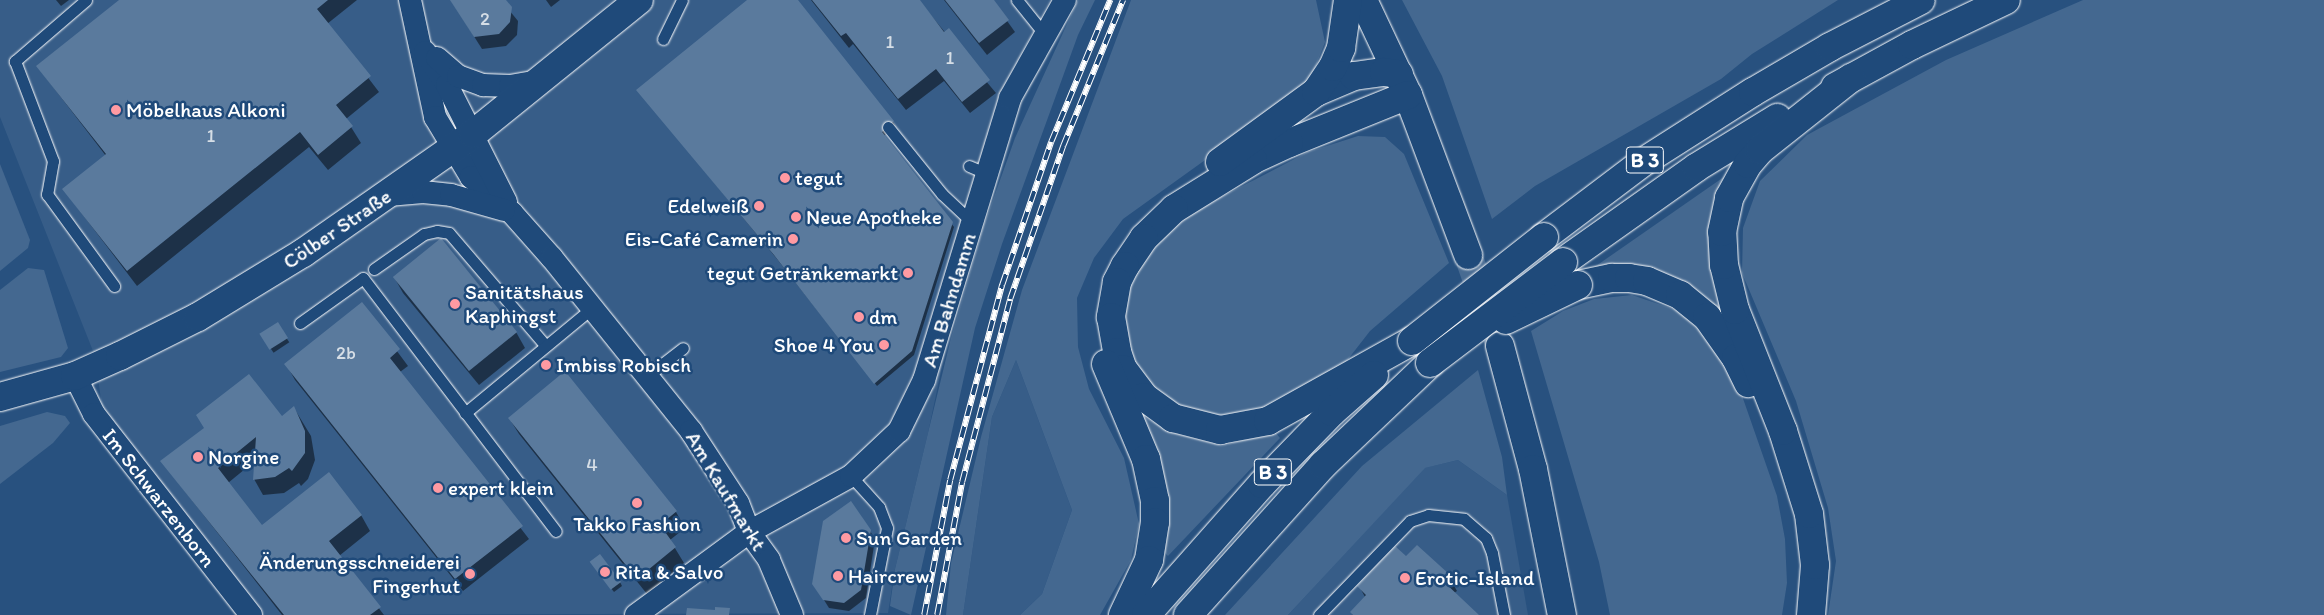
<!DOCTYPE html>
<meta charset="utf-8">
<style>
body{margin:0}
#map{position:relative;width:2324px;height:615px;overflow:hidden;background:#28517f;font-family:Itim,sans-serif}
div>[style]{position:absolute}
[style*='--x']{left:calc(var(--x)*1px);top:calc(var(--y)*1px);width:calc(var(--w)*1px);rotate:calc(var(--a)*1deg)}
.built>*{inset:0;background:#375d88}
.green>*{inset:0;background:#446890}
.shadow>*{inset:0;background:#0007;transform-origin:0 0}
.building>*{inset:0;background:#5a7a9d;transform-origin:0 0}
.secondary-tunnel>*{height:28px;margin-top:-14px;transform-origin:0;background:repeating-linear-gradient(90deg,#486b92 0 28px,transparent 0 42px)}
.roads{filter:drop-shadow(0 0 1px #fff) drop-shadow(0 0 1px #fff)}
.lane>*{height:11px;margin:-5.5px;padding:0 5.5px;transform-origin:5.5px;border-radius:5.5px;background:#1f4a7a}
.street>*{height:22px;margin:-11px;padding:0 11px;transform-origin:11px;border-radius:11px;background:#1f4a7a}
.secondary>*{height:28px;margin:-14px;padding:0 14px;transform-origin:14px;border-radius:14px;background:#1f4a7a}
.highway>*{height:28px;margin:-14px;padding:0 14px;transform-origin:14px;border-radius:14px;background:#1f4a7a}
.rail>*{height:5.5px;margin-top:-2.75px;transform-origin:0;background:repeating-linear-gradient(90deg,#1f4a7a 0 11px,#fff 0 22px);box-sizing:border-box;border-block:1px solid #fff}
.bridges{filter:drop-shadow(0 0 1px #fff) drop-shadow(0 0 1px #fff)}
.highway-bridge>*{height:28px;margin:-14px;padding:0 14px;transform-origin:14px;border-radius:14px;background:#1f4a7a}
.dots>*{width:14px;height:14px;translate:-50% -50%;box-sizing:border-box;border:2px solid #1f4a7a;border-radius:50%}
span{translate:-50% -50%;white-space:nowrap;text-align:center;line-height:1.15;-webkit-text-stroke:5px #1f4a7a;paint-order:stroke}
.number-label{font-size:19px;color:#d6dee6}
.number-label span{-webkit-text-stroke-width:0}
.shield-label span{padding:1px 4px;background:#1f4a7a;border:1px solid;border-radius:4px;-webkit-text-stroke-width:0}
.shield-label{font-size:20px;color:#fff;font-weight:700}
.poi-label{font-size:21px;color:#fff}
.left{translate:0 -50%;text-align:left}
.right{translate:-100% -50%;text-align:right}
.street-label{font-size:21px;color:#fff}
</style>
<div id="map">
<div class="built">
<i style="clip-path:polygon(0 0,1050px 0,999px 95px,928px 433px,895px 569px,888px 613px,263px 615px,102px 407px,95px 356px,0 117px)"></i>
<i style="clip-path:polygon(1016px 360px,1072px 510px,1042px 594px,1020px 615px,963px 615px,992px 417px)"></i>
<i style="clip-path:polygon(1458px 460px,1507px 495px,1528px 615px,1288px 615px,1424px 468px)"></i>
</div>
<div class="green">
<i style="clip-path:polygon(1078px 0,1095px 0,1078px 35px,1002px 244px,975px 328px,911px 615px,890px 606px,895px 569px,951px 338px,983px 228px,1015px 138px)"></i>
<i style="clip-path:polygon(1131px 0,1316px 0,1325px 42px,1312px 76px,1286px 102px,1123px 219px,1094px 258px,1077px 298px,1078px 347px,1089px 389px,1124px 458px,1139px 524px,1131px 560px,1100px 615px,1020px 615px,1042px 594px,1072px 510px,1016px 360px,992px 417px,963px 615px,946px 615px,951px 563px,981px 437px,1022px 290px)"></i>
<i style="clip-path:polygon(1402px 0,1838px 0,1752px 54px,1721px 79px,1535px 186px,1492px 219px,1442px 76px)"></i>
<i style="clip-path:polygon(2083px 0,2324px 0,2324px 615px,1828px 615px,1836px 561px,1828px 508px,1796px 401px,1742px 273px,1743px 228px,1760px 181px,1807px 135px,1946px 60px)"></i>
<i style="clip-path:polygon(1358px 136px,1385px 137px,1404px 154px,1449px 263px,1370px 331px,1342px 367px,1237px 422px,1178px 408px,1149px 389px,1132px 369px,1121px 321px,1135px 265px,1162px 237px,1196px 210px,1308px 152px)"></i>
<i style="clip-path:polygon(0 164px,30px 240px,28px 248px,0 271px)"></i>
<i style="clip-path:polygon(1731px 172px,1716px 221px,1734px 331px,1593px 268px)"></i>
<i style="clip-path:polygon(28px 268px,44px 270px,68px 348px,61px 357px,0 372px,0 290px)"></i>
<i style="clip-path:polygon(1632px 295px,1682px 312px,1712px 344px,1739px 387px,1777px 496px,1785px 539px,1787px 583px,1782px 615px,1610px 615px,1599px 562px,1531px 331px,1563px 311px,1594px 299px)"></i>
<i style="clip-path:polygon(1478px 370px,1502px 457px,1507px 495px,1458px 460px,1425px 468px,1288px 615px,1225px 615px,1362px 466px)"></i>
<i style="clip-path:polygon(47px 412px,65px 416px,70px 423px,53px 443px,0 484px,0 426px)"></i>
<i style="clip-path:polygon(1141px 415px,1170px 432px,1222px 446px,1275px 432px,1280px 438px,1168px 556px,1162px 550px)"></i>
</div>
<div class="shadow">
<i style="clip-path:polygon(56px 0,69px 0,61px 6px)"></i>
<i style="clip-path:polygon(121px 0,357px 0,327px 24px,379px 92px,346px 119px,361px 143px,328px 170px,309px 147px,137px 286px,64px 190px,106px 156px,37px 66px)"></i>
<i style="clip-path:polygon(451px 0,501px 0,518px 21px,517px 35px,506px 46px,482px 49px)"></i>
<i style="clip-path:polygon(546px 0,560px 0,551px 7px)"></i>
<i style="clip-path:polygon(749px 0,797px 0,893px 122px,895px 125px,884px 136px,954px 227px,914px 355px,877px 386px,777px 259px,638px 90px)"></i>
<i style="clip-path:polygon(811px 0,918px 0,996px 93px,970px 113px,944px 81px,906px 110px,853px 44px,849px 48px)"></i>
<i style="clip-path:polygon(944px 0,992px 0,1015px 32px,987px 55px)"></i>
<i style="clip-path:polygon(394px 277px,516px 332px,525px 348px,479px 385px,403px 293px)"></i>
<i style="clip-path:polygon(362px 304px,408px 366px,400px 372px,529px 539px,463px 591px,295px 380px,286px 364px)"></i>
<i style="left:277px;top:324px;width:22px;height:19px;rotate:56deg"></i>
<i style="clip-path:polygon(294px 408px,311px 436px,315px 460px,308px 479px,301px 486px,299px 483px,284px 493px,263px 495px,254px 479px,256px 460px,228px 483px,262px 527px,361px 515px,370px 531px,339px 556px,384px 615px,282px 615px,162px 462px,282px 417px)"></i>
<i style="clip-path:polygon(509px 418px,676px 512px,685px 528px,670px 540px,684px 563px,647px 594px,519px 434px)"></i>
<i style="clip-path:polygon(870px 531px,875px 539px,866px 598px,849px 611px,829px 608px,819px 592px)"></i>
<i style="clip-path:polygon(1406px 558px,1448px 575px,1457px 591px,1454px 593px,1477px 615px,1353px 615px,1351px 612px,1365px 597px,1359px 586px)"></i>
<i style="clip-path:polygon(594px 566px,620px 582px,622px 586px,614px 592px)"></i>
</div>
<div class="building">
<i style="clip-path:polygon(119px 0,328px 0,317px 9px,371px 76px,336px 105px,353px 126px,318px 155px,300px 132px,127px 271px,62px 189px,106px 154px,36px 66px)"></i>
<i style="clip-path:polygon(450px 0,506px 0,512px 7px,510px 22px,499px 34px,474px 37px)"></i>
<i style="clip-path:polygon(747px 0,798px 0,894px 121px,882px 132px,953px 222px,912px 351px,874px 384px,774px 255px,636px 90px)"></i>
<i style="clip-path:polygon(812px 0,920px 0,944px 32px,949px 28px,990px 80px,962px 102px,936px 69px,898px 99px,846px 33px,841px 36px)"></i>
<i style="clip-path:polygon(945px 0,994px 0,1009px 20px,979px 43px)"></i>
<i style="left:441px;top:238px;width:121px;height:62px;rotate:51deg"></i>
<i style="clip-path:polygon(362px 302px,400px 349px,390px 358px,523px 526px,455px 579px,284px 364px)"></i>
<i style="left:278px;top:322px;width:19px;height:22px;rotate:58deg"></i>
<i style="clip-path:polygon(565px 371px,677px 511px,660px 525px,676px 547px,637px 579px,508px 418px)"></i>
<i style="clip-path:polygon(249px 374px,282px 416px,294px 406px,305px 431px,305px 453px,292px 471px,289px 468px,275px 477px,253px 480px,256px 437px,218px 468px,262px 525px,329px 472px,362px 515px,329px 541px,381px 607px,370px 615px,284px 615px,160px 461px,204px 428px,196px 415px)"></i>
<i style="clip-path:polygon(851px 501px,871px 530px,861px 590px,844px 603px,823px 600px,812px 584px,823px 521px)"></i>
<i style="clip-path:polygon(1417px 545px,1449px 574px,1443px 581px,1479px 615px,1353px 615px,1350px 612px,1366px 595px,1357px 586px,1395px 546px,1406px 556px)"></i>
<i style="left:600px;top:554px;width:35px;height:13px;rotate:53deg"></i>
<i style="clip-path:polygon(715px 607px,730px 608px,729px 615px,686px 615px,687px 608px,715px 610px)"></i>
</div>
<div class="secondary-tunnel">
<i style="--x:1468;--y:255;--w:96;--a:70.6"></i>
</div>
<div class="roads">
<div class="lane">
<i style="--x:86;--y:0;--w:94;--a:139.3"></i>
<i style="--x:15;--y:61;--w:107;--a:69.2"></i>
<i style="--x:53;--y:161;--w:34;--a:100"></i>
<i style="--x:47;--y:194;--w:114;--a:53.9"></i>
<i style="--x:1017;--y:0;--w:45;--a:51.3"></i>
<i style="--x:663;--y:39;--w:43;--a:-64"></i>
<i style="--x:888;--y:127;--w:86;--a:51.1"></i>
<i style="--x:942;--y:194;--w:42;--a:43.1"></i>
<i style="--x:969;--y:166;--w:21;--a:23"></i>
<i style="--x:374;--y:269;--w:61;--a:-35"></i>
<i style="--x:424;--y:234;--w:13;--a:-13"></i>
<i style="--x:437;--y:231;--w:12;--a:9"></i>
<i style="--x:449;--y:233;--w:148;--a:49.4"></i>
<i style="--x:300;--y:323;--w:77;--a:-35.5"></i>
<i style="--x:363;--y:278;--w:318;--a:52.7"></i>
<i style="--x:648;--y:375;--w:44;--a:-37.6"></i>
<i style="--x:465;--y:413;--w:166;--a:-39.6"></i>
<i style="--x:851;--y:476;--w:42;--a:47.9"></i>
<i style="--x:879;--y:507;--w:22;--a:69"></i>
<i style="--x:887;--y:528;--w:89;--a:101.1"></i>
<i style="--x:1319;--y:615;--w:131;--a:-45.9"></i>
<i style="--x:1410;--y:521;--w:19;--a:-18"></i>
<i style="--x:1428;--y:515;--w:36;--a:6"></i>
<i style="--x:1464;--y:519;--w:29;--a:41"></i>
<i style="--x:1486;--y:538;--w:16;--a:68"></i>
<i style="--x:1492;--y:553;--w:63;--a:79"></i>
</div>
<div class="street">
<i style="--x:410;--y:0;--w:120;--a:77.9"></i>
<i style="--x:435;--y:117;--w:70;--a:59"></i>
<i style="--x:471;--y:177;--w:55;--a:41.3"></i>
<i style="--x:512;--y:213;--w:60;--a:48.4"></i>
<i style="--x:552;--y:258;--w:222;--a:51.2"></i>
<i style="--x:691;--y:431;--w:86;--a:56.9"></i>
<i style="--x:738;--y:503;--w:31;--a:69"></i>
<i style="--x:749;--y:532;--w:34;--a:54"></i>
<i style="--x:769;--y:560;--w:60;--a:67.3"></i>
<i style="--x:425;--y:52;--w:40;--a:56"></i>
<i style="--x:447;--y:85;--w:131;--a:63.2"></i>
<i style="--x:437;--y:58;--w:28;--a:41"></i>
<i style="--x:458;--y:76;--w:27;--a:20"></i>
<i style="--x:483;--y:85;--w:27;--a:2"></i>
<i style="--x:510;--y:86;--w:29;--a:-10"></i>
<i style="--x:388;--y:195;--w:35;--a:-5"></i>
<i style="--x:423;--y:192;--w:28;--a:6"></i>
<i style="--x:451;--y:195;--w:55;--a:15.8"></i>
<i style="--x:75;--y:376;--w:42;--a:63.4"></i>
<i style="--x:94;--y:414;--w:255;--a:52"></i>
<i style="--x:636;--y:615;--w:140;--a:-36.3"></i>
<i style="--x:749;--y:532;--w:116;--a:-28.8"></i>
<i style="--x:851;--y:476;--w:66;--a:-43.2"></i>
<i style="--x:899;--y:431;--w:57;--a:-63.9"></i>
<i style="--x:924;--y:380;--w:295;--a:-73"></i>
<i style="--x:1010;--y:98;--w:112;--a:-60.7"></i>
</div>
<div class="secondary">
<i style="--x:1363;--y:0;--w:105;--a:64.7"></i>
<i style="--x:1408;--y:95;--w:171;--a:69.4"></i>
<i style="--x:1500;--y:346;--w:127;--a:75"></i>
<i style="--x:1533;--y:469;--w:149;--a:78.8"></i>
<i style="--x:0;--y:397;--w:78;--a:-15.6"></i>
<i style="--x:75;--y:376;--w:49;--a:-24"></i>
<i style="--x:120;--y:356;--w:87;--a:-26.6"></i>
<i style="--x:198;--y:317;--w:123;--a:-31.4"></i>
<i style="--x:303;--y:253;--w:208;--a:-35"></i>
<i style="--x:473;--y:134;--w:213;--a:-38.9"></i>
</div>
<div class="highway">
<i style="--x:1835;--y:87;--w:88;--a:-28.6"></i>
<i style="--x:1912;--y:45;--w:104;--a:-25.6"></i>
<i style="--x:1316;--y:92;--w:41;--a:-22.8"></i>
<i style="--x:1354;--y:76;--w:30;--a:-8"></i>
<i style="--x:1384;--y:72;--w:15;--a:8"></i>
<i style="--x:1408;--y:95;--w:128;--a:158"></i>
<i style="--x:1289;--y:143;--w:40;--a:155"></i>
<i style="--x:1253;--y:160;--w:93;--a:148.2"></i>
<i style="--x:1174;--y:209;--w:42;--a:136"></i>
<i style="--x:1144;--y:238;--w:34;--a:124"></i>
<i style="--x:1125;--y:266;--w:18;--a:117"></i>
<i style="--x:1117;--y:282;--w:36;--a:100"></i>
<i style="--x:1111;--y:317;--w:36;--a:80"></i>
<i style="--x:1117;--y:352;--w:18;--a:71"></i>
<i style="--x:1123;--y:369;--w:35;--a:53"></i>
<i style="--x:1144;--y:397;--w:36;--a:36"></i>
<i style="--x:1173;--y:418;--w:49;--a:14.3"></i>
<i style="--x:1220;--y:430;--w:49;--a:-10.6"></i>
<i style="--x:1268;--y:421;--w:165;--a:-29.1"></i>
<i style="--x:1220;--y:162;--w:119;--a:-36.1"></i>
<i style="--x:1316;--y:92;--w:30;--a:-56"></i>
<i style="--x:1333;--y:67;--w:21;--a:-67"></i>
<i style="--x:1341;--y:48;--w:49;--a:-81.7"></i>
<i style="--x:1544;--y:237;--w:124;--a:-37.1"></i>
<i style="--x:1643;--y:162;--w:130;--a:-32.5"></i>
<i style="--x:1753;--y:92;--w:89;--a:-30.3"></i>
<i style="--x:1830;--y:47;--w:102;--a:-27.3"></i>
<i style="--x:1563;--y:262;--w:164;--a:-35.3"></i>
<i style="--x:1697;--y:167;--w:94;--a:-31.5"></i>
<i style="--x:1578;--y:285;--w:35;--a:-12"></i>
<i style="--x:1612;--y:278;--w:17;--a:0"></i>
<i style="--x:1629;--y:278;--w:18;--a:9"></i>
<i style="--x:1647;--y:281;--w:36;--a:23"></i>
<i style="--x:1680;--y:295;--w:35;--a:39"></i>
<i style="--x:1707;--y:317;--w:50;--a:54.7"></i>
<i style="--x:1736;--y:358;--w:28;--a:64"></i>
<i style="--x:1106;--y:364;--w:103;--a:67.2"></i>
<i style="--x:1146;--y:459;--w:43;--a:77.9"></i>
<i style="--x:1155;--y:501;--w:21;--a:90"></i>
<i style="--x:1155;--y:522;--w:38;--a:99"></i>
<i style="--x:1149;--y:560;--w:61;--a:115.3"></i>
<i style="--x:1146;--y:615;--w:175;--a:-48.5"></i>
<i style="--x:1262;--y:484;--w:100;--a:-45.8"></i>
<i style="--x:1332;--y:412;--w:56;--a:-41.4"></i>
<i style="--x:1188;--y:615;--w:202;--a:-48"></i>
<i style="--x:1323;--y:465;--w:148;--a:-43.6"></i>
<i style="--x:1811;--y:615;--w:50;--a:-85.4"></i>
<i style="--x:1815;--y:565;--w:51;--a:-96.7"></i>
<i style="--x:1809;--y:514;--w:87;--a:-107.4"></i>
<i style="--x:1783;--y:431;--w:130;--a:-111.6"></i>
<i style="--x:1735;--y:310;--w:46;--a:-103.7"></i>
<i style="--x:1724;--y:265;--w:33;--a:-93"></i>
<i style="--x:1722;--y:232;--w:35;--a:-78"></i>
<i style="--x:1729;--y:198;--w:39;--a:-61"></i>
<i style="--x:1748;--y:164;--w:18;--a:-49"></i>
<i style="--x:1760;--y:150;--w:116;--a:-38.4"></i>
</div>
</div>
<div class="rail">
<i style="--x:924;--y:615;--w:137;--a:-79.1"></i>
<i style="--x:950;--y:480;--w:202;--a:-75.1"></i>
<i style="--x:1002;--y:285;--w:151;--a:-71.1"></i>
<i style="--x:1051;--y:142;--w:154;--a:-67.4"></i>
<i style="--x:937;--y:615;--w:135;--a:-79.4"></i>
<i style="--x:962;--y:482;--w:189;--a:-75.3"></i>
<i style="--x:1010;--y:299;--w:162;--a:-70.9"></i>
<i style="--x:1063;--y:146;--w:158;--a:-67.7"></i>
</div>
<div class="bridges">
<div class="highway-bridge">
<i style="--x:1506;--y:320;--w:80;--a:-25.9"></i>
<i style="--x:1412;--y:341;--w:168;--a:-38.2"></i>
<i style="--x:1430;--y:363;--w:167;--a:-37.2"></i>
</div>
</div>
<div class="dots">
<i style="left:116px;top:110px;background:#ff9aa2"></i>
<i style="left:785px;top:178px;background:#ff9aa2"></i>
<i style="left:759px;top:206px;background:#ff9aa2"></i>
<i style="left:796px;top:217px;background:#ff9aa2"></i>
<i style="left:793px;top:239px;background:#ff9aa2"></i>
<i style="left:908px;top:273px;background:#ff9aa2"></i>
<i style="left:455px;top:304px;background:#ff9aa2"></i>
<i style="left:859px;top:317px;background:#ff9aa2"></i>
<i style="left:884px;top:345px;background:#ff9aa2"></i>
<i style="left:546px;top:365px;background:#ff9aa2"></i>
<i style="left:198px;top:457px;background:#ff9aa2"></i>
<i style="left:438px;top:488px;background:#ff9aa2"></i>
<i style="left:637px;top:503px;background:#ff9aa2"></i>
<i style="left:846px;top:538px;background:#ff9aa2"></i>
<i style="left:605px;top:572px;background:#ff9aa2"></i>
<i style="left:470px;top:574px;background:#ff9aa2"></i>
<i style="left:838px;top:576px;background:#ff9aa2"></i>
<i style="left:1405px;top:578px;background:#ff9aa2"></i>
</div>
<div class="number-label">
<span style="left:485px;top:19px">2</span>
<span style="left:890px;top:42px">1</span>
<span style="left:950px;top:58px">1</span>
<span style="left:211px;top:136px">1</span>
<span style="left:346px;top:353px">2b</span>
<span style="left:592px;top:465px">4</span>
</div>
<div class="shield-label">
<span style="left:1645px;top:160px">B 3</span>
<span style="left:1273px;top:472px">B 3</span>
</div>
<div class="poi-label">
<span class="left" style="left:126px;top:110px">Möbelhaus Alkoni</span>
<span class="left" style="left:795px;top:178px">tegut</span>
<span class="right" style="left:749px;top:206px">Edelweiß</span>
<span class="left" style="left:806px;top:217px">Neue Apotheke</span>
<span class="right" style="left:783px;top:239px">Eis-Café Camerin</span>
<span class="right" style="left:898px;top:273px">tegut Getränkemarkt</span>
<span class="left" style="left:465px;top:304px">Sanitätshaus<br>Kaphingst</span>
<span class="left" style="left:869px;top:317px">dm</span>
<span class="right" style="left:874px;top:345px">Shoe 4 You</span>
<span class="left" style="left:556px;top:365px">Imbiss Robisch</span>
<span class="left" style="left:208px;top:457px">Norgine</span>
<span class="left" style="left:448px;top:488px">expert klein</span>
<span style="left:637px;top:524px">Takko Fashion</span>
<span class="left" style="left:856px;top:538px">Sun Garden</span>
<span class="right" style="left:460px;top:574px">Änderungsschneiderei<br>Fingerhut</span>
<span class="left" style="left:615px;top:572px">Rita &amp; Salvo</span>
<span class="left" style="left:848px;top:576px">Haircrew</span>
<span class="left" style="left:1415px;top:578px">Erotic-Island</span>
</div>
<div class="street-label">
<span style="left:337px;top:229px;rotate:-34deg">Cölber Straße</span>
<span style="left:949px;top:300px;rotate:-73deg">Am Bahndamm</span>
<span style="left:726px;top:491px;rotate:59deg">Am Kaufmarkt</span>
<span style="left:159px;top:498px;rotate:52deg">Im Schwarzenborn</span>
</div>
</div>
